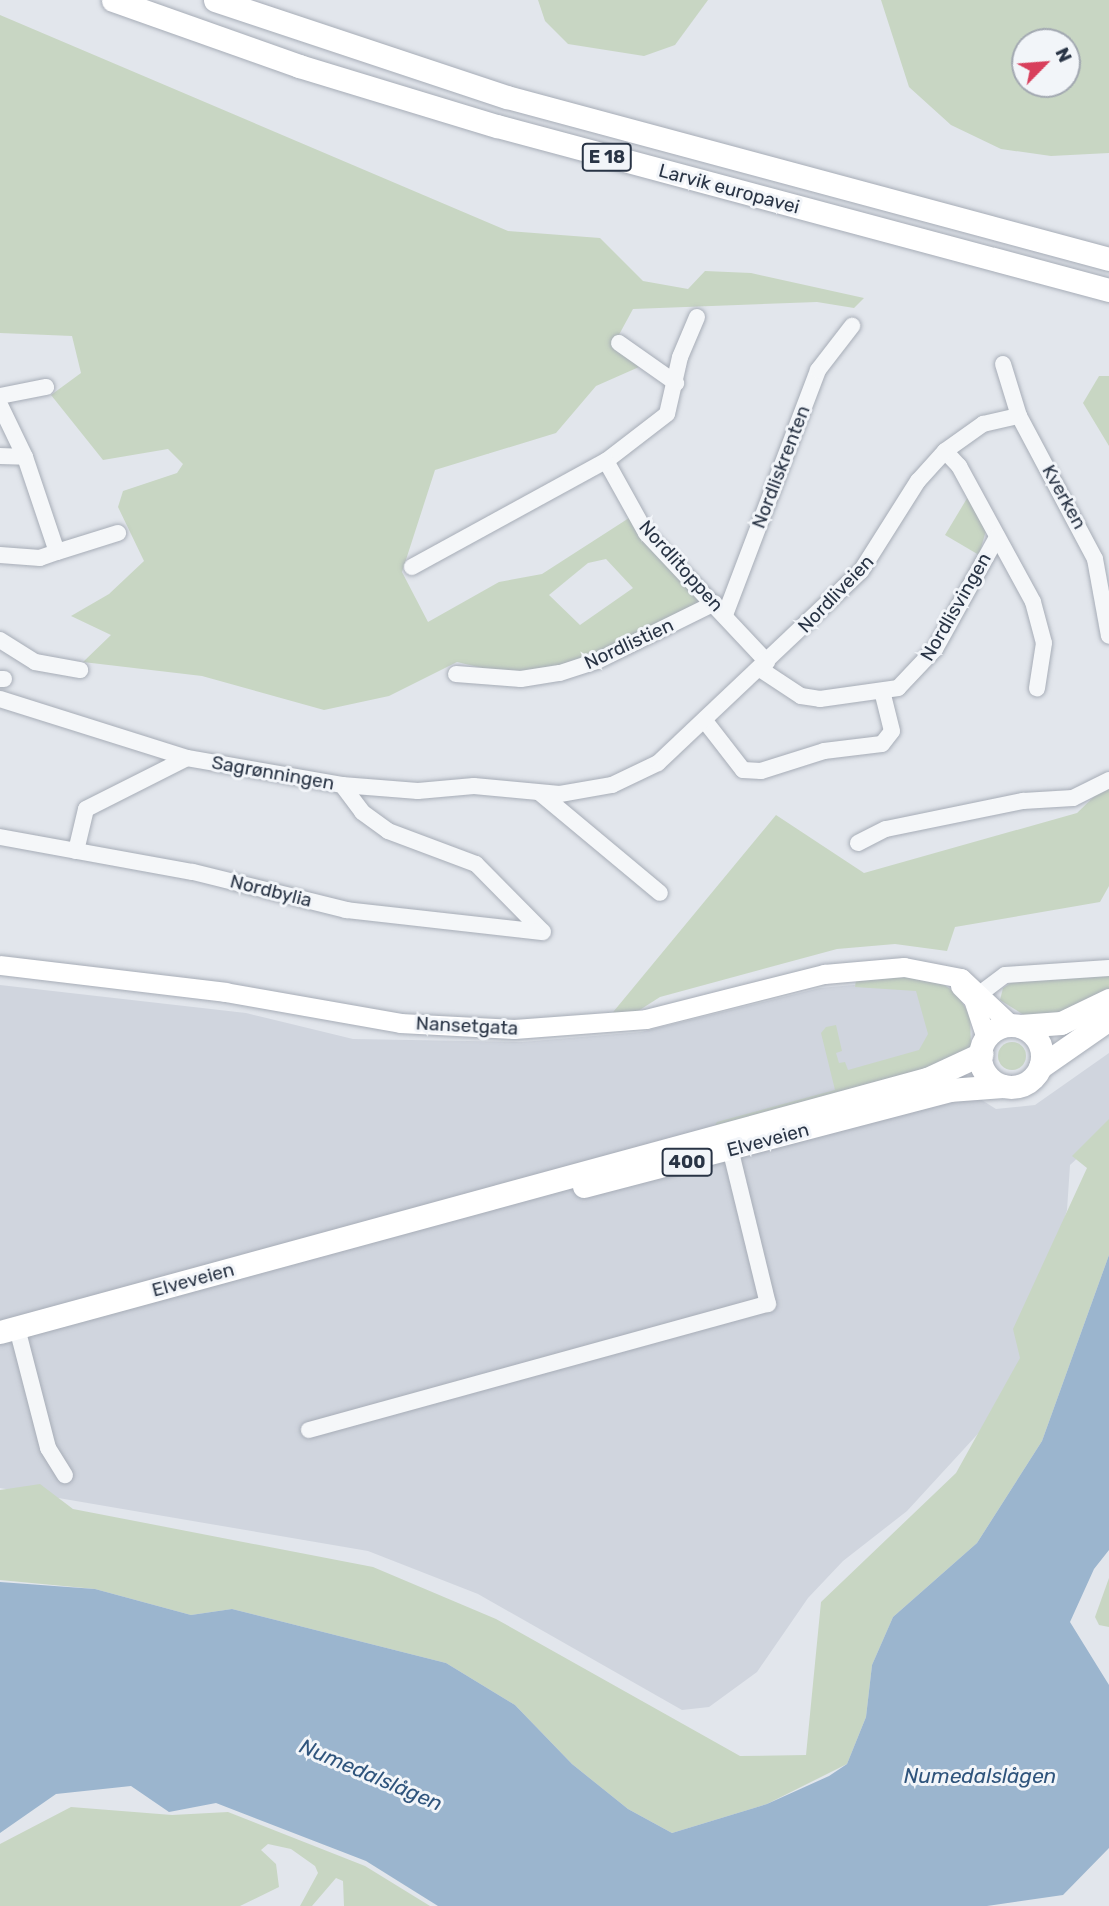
<!DOCTYPE html>
<meta charset="utf-8">
<style>
body{margin:0}
#map{position:relative;width:1109px;height:1906px;overflow:hidden;background:#e2e6ec;font-family:Rubik,sans-serif}
div>[style]{position:absolute}
[style*='--x']{left:calc(var(--x)*1px);top:calc(var(--y)*1px);width:calc(var(--w)*1px);rotate:calc(var(--a)*1deg)}
.built>*{inset:0;background:#d0d5de}
.green>*{inset:0;background:#c8d6c3}
.round{border-radius:50%}
.water>*{inset:0;background:#9bb5ce}
.roads{filter:drop-shadow(0 0 2px #a7adb7) drop-shadow(0 0 2px #a7adb7)}
.minor>*{height:16px;margin:-8px;padding:0 8px;transform-origin:8px;border-radius:8px;background:#f5f7f9}
.major>*{height:19px;margin:-9.5px;padding:0 9.5px;transform-origin:9.5px;border-radius:9.5px;background:#fff}
.highway>*{height:23px;margin:-11.5px;padding:0 11.5px;transform-origin:11.5px;border-radius:11.5px;background:#fff}
.highway>.ring{margin:-11.5px;padding:0;box-sizing:content-box;background:none;border:23px solid #fff;border-radius:50%}
span{translate:-50% -50%;white-space:nowrap;text-align:center;line-height:1.15;-webkit-text-stroke:6px #f2f5f9;paint-order:stroke}
.shield-label span{padding:2px 5px;background:#f2f5f9;border:2px solid;border-radius:5px;-webkit-text-stroke-width:0}
.shield-label{font-size:18px;color:#293445;font-weight:700}
.street-label{font-size:19px;color:#293445}
.water-label{font-size:21px;color:#2f547c;font-style:italic}
.north{position:absolute;left:1011px;top:28px;width:70px;height:70px;box-sizing:border-box;background:#f2f5f9;border:2px solid #a2a8b1;border-radius:50%;rotate:65deg;font-size:19px;font-weight:700;line-height:28px;text-align:center;color:#293445}
.north::after{content:'';display:block;margin:auto;width:24px;height:32px;background:#d83f5c;clip-path:polygon(50% 0,100% 100%,50% 72%,0 100%)}
</style>
<div id="map">
<div class="built">
<i style="clip-path:polygon(920px 979px,977px 1097px,996px 1109px,1035px 1105px,1109px 1053px,1109px 1129px,1070px 1165px,1067px 1210px,1021px 1362px,986px 1425px,907px 1511px,843px 1561px,808px 1598px,757px 1672px,709px 1707px,682px 1710px,478px 1594px,368px 1551px,0 1488px,0 985px,246px 1013px,353px 1039px,522px 1042px,641px 1032px,820px 988px)"></i>
</div>
<div class="green">
<i style="clip-path:polygon(538px 0,708px 0,675px 45px,644px 56px,568px 44px,545px 21px)"></i>
<i style="clip-path:polygon(evenodd,881px 0,1109px 0,1109px 153px,1051px 156px,1001px 149px,951px 125px,909px 87px,881px 0,1025px 42px,1067px 42px,1067px 84px,1025px 84px,1025px 42px)"></i>
<i style="clip-path:polygon(evenodd,0 15px,508px 231px,600px 238px,643px 281px,688px 289px,705px 271px,751px 273px,864px 298px,854px 308px,817px 302px,633px 309px,615px 342px,639px 367px,596px 386px,556px 433px,435px 470px,402px 572px,428px 622px,499px 582px,542px 574px,629px 518px,707px 603px,570px 669px,516px 676px,457px 662px,389px 696px,324px 710px,202px 676px,83px 662px,111px 635px,71px 616px,109px 594px,144px 561px,118px 507px,123px 491px,177px 473px,183px 464px,168px 449px,103px 460px,51px 395px,81px 373px,72px 336px,0 333px,0 15px,606px 559px,633px 588px,580px 625px,549px 595px,588px 563px,606px 559px)"></i>
<i style="clip-path:polygon(1099px 376px,1109px 376px,1109px 446px,1083px 403px)"></i>
<i style="clip-path:polygon(969px 495px,987px 527px,979px 555px,945px 535px)"></i>
<i style="clip-path:polygon(1109px 782px,1109px 886px,1100px 902px,955px 927px,947px 951px,895px 944px,837px 949px,660px 997px,635px 1013px,609px 1017px,776px 815px,864px 873px,1077px 813px)"></i>
<i style="clip-path:polygon(896px 975px,943px 984px,956px 993px,970px 1015px,971px 1049px,952px 1063px,713px 1128px,717px 1122px,835px 1090px,821px 1033px,826px 1027px,836px 1025px,842px 1051px,836px 1053px,839px 1063px,845px 1062px,848px 1070px,919px 1050px,928px 1034px,916px 991px,855px 987px,856px 980px)"></i>
<i style="clip-path:polygon(1109px 975px,1109px 989px,1064px 1013px,1027px 1017px,1000px 1000px,1003px 988px,1014px 981px)"></i>
<i class="round" style="left:998px;top:1042px;width:28px;height:28px"></i>
<i style="clip-path:polygon(1109px 1119px,1109px 1255px,1042px 1441px,977px 1543px,893px 1617px,872px 1665px,866px 1717px,847px 1764px,767px 1804px,672px 1833px,628px 1809px,572px 1764px,515px 1705px,446px 1663px,232px 1609px,191px 1615px,95px 1589px,0 1580px,0 1490px,40px 1484px,73px 1509px,373px 1567px,496px 1619px,740px 1756px,806px 1755px,821px 1602px,956px 1473px,1020px 1358px,1013px 1329px,1087px 1168px,1072px 1156px)"></i>
<i style="clip-path:polygon(1109px 1578px,1109px 1627px,1099px 1625px,1095px 1617px)"></i>
<i style="clip-path:polygon(71px 1807px,172px 1815px,228px 1812px,365px 1866px,430px 1906px,344px 1906px,343px 1881px,336px 1878px,312px 1906px,300px 1906px,318px 1873px,315px 1866px,291px 1849px,268px 1844px,261px 1850px,276px 1864px,279px 1887px,240px 1906px,0 1906px,0 1844px)"></i>
</div>
<div class="water">
<i style="clip-path:polygon(1109px 1255px,1109px 1550px,1094px 1569px,1070px 1622px,1109px 1685px,1109px 1848px,1063px 1895px,987px 1906px,438px 1906px,366px 1861px,216px 1803px,169px 1812px,131px 1786px,56px 1794px,0 1833px,0 1582px,95px 1589px,191px 1615px,232px 1609px,446px 1663px,515px 1705px,572px 1764px,628px 1809px,672px 1833px,767px 1804px,829px 1776px,847px 1764px,866px 1717px,872px 1665px,893px 1617px,977px 1543px,1042px 1441px)"></i>
</div>
<div class="roads">
<div class="minor">
<i style="--x:697;--y:317;--w:43;--a:113"></i>
<i style="--x:680;--y:357;--w:58;--a:102.8"></i>
<i style="--x:667;--y:414;--w:77;--a:142.4"></i>
<i style="--x:606;--y:461;--w:82;--a:60.9"></i>
<i style="--x:646;--y:533;--w:177;--a:46.8"></i>
<i style="--x:619;--y:343;--w:70;--a:35.1"></i>
<i style="--x:1003;--y:364;--w:54;--a:72.9"></i>
<i style="--x:1019;--y:416;--w:162;--a:62"></i>
<i style="--x:1095;--y:559;--w:78;--a:79.7"></i>
<i style="--x:0;--y:396;--w:47;--a:-11.1"></i>
<i style="--x:0;--y:405;--w:58;--a:64.3"></i>
<i style="--x:25;--y:457;--w:100;--a:71.4"></i>
<i style="--x:57;--y:552;--w:18;--a:161"></i>
<i style="--x:40;--y:558;--w:40;--a:-175.7"></i>
<i style="--x:945;--y:451;--w:21;--a:47"></i>
<i style="--x:959;--y:466;--w:155;--a:61.4"></i>
<i style="--x:1033;--y:602;--w:42;--a:75"></i>
<i style="--x:1044;--y:643;--w:46;--a:98.8"></i>
<i style="--x:0;--y:456;--w:25;--a:2"></i>
<i style="--x:57;--y:552;--w:64;--a:-17.3"></i>
<i style="--x:412;--y:567;--w:221;--a:-28.7"></i>
<i style="--x:725;--y:615;--w:262;--a:-69.2"></i>
<i style="--x:818;--y:370;--w:56;--a:-52.3"></i>
<i style="--x:0;--y:640;--w:41;--a:32.2"></i>
<i style="--x:35;--y:662;--w:46;--a:10.1"></i>
<i style="--x:760;--y:669;--w:49;--a:33.4"></i>
<i style="--x:801;--y:696;--w:19;--a:9"></i>
<i style="--x:820;--y:699;--w:79;--a:-8"></i>
<i style="--x:898;--y:688;--w:54;--a:-46.5"></i>
<i style="--x:935;--y:649;--w:128;--a:-61"></i>
<i style="--x:456;--y:674;--w:65;--a:4.4"></i>
<i style="--x:521;--y:679;--w:39;--a:-9"></i>
<i style="--x:560;--y:673;--w:39;--a:-18"></i>
<i style="--x:597;--y:661;--w:131;--a:-26.2"></i>
<i style="--x:0;--y:679;--w:4;--a:0"></i>
<i style="--x:0;--y:699;--w:196;--a:17.5"></i>
<i style="--x:187;--y:758;--w:157;--a:9.9"></i>
<i style="--x:342;--y:785;--w:34;--a:53"></i>
<i style="--x:362;--y:812;--w:32;--a:36"></i>
<i style="--x:388;--y:831;--w:94;--a:20.6"></i>
<i style="--x:476;--y:864;--w:95;--a:45.4"></i>
<i style="--x:705;--y:721;--w:62;--a:52.2"></i>
<i style="--x:743;--y:770;--w:18;--a:3"></i>
<i style="--x:761;--y:771;--w:66;--a:-17.6"></i>
<i style="--x:824;--y:751;--w:58;--a:-6.9"></i>
<i style="--x:882;--y:744;--w:16;--a:-52"></i>
<i style="--x:892;--y:731;--w:38;--a:-104"></i>
<i style="--x:342;--y:785;--w:76;--a:4.5"></i>
<i style="--x:418;--y:791;--w:56;--a:-5.1"></i>
<i style="--x:474;--y:786;--w:86;--a:5.3"></i>
<i style="--x:560;--y:794;--w:53;--a:-9.8"></i>
<i style="--x:612;--y:785;--w:51;--a:-25.6"></i>
<i style="--x:658;--y:763;--w:279;--a:-43.4"></i>
<i style="--x:861;--y:571;--w:107;--a:-57.7"></i>
<i style="--x:918;--y:481;--w:40;--a:-48"></i>
<i style="--x:945;--y:451;--w:47;--a:-35.4"></i>
<i style="--x:983;--y:424;--w:37;--a:-13"></i>
<i style="--x:540;--y:793;--w:156;--a:39.8"></i>
<i style="--x:0;--y:837;--w:196;--a:10.3"></i>
<i style="--x:193;--y:872;--w:158;--a:13.9"></i>
<i style="--x:346;--y:910;--w:198;--a:6.4"></i>
<i style="--x:858;--y:843;--w:31;--a:-27"></i>
<i style="--x:886;--y:829;--w:140;--a:-11.6"></i>
<i style="--x:1023;--y:801;--w:50;--a:-3.4"></i>
<i style="--x:1073;--y:798;--w:40;--a:-26.6"></i>
<i style="--x:76;--y:851;--w:43;--a:-76.6"></i>
<i style="--x:86;--y:809;--w:113;--a:-26.8"></i>
<i style="--x:973;--y:999;--w:40;--a:-37"></i>
<i style="--x:1005;--y:975;--w:104;--a:-3.9"></i>
<i style="--x:17;--y:1328;--w:124;--a:75.5"></i>
<i style="--x:48;--y:1448;--w:32;--a:58"></i>
<i style="--x:309;--y:1430;--w:476;--a:-15.4"></i>
<i style="--x:768;--y:1304;--w:169;--a:-103.7"></i>
</div>
<div class="major">
<i style="--x:0;--y:965;--w:227;--a:6.8"></i>
<i style="--x:225;--y:992;--w:178;--a:10"></i>
<i style="--x:400;--y:1023;--w:114;--a:3"></i>
<i style="--x:514;--y:1029;--w:132;--a:-4.3"></i>
<i style="--x:646;--y:1019;--w:184;--a:-14.2"></i>
<i style="--x:824;--y:974;--w:80;--a:-5"></i>
<i style="--x:904;--y:967;--w:58;--a:10.9"></i>
<i style="--x:961;--y:978;--w:69;--a:43.2"></i>
<i style="--x:960;--y:986;--w:18;--a:45"></i>
<i style="--x:973;--y:999;--w:41;--a:71.6"></i>
</div>
<div class="highway">
<i style="--x:113;--y:0;--w:197;--a:19.5"></i>
<i style="--x:299;--y:66;--w:207;--a:16.9"></i>
<i style="--x:497;--y:126;--w:634;--a:15"></i>
<i style="--x:215;--y:0;--w:308;--a:18.4"></i>
<i style="--x:507;--y:97;--w:623;--a:15.06"></i>
<i class="ring" style="left:980px;top:1025px;width:39px;height:39px"></i>
<i style="--x:1020;--y:1026;--w:41;--a:-4.2"></i>
<i style="--x:1061;--y:1023;--w:53;--a:-25.6"></i>
<i style="--x:1040;--y:1067;--w:84;--a:-34.8"></i>
<i style="--x:584;--y:1186;--w:377;--a:-14.7"></i>
<i style="--x:949;--y:1090;--w:54;--a:-4.2"></i>
<i style="--x:0;--y:1332;--w:961;--a:-15.27"></i>
<i style="--x:927;--y:1079;--w:60;--a:-24.8"></i>
</div>
</div>
<div class="shield-label">
<span style="left:607px;top:157px">E 18</span>
<span style="left:687px;top:1162px">400</span>
</div>
<div class="street-label">
<span style="left:729px;top:189px;rotate:15deg">Larvik europavei</span>
<span style="left:781px;top:467px;rotate:-69deg">Nordliskrenten</span>
<span style="left:1064px;top:497px;rotate:61deg">Kverken</span>
<span style="left:681px;top:566px;rotate:48deg">Nordlitoppen</span>
<span style="left:836px;top:594px;rotate:-46deg">Nordliveien</span>
<span style="left:956px;top:607px;rotate:-60deg">Nordlisvingen</span>
<span style="left:629px;top:644px;rotate:-25deg">Nordlistien</span>
<span style="left:273px;top:773px;rotate:10deg">Sagrønningen</span>
<span style="left:271px;top:891px;rotate:14deg">Nordbylia</span>
<span style="left:467px;top:1026px;rotate:3deg">Nansetgata</span>
<span style="left:768px;top:1140px;rotate:-15deg">Elveveien</span>
<span style="left:193px;top:1280px;rotate:-15deg">Elveveien</span>
</div>
<div class="water-label">
<span style="left:371px;top:1775px;rotate:23deg">Numedalslågen</span>
<span style="left:980px;top:1776px">Numedalslågen</span>
</div>
<div class="north">N</div>
</div>
